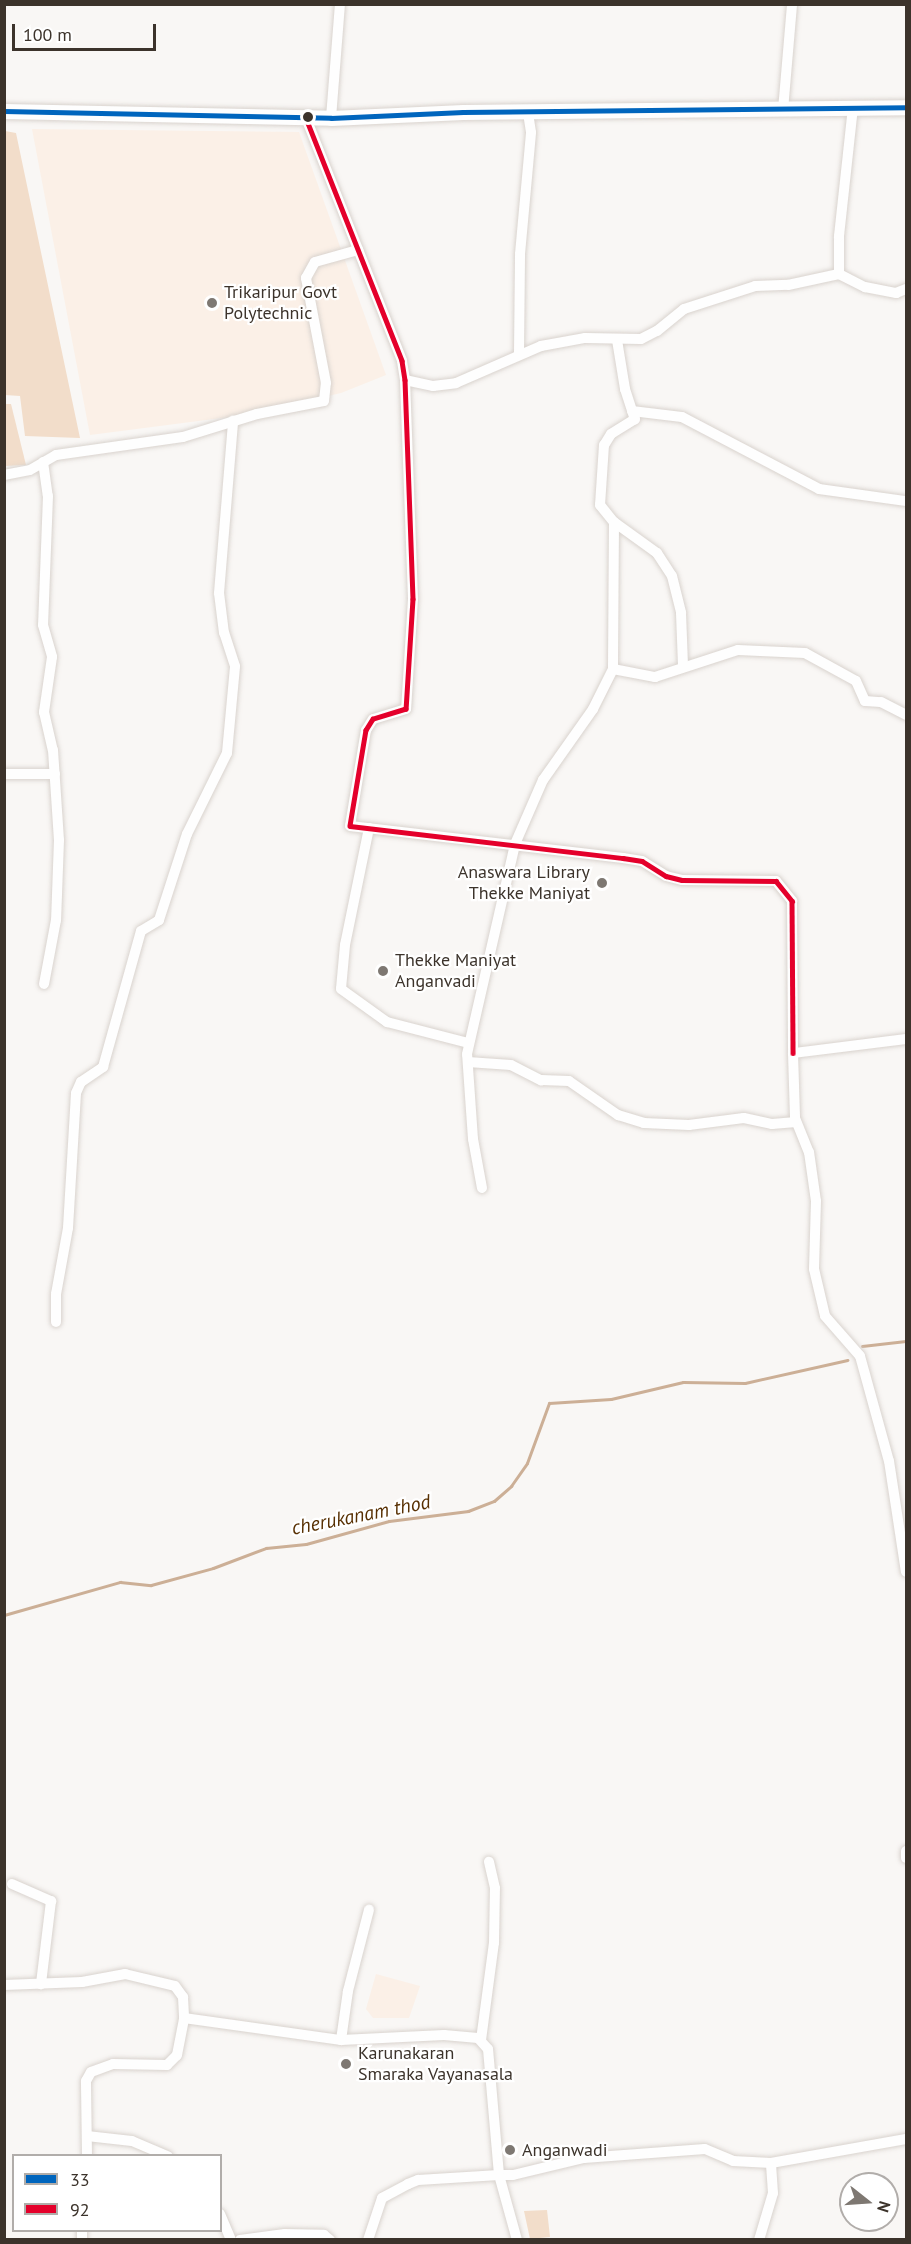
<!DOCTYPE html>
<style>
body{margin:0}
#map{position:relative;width:911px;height:2244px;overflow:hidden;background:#f9f7f5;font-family:"PT Sans",sans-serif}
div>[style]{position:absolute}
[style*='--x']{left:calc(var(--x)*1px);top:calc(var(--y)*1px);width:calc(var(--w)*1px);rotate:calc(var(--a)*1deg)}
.built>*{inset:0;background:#fbf0e7}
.green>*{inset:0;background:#f2ddca}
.stream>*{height:3px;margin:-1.5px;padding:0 1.5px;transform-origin:1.5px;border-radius:1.5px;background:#ccaf96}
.roads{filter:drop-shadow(0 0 2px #d9d3ce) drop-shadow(0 0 2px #d9d3ce)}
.minor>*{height:10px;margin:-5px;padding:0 5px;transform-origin:5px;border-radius:5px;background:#fefefe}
.secondary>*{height:15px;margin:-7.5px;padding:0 7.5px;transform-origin:7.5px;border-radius:7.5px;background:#fefefe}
.bus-1>*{height:4.5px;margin:-2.25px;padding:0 2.25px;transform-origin:2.25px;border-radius:2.25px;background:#0065bd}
.bus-2>*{height:4.5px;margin:-2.25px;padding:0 2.25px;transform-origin:2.25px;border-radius:2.25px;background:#e4002b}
.dots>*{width:16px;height:16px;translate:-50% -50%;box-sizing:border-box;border:3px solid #fff;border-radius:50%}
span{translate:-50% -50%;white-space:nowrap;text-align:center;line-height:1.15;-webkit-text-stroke:4.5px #fff;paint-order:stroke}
.poi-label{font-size:18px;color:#3c332b}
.left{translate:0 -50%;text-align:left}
.right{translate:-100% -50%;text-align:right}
.water-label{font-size:20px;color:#583003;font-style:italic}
.frame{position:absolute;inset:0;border:6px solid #3c332b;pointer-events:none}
.legend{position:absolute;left:12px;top:2154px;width:210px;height:78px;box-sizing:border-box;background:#fff;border:2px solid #b1adaa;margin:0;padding:8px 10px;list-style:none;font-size:18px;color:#3c332b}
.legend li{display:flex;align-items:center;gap:12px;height:30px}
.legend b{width:30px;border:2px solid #b1adaa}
.north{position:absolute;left:839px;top:2172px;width:60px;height:60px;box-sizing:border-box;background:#fff;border:2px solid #b1adaa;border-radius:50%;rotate:107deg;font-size:16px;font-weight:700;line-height:24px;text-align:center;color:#3c332b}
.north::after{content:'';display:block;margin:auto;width:21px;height:27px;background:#7e7872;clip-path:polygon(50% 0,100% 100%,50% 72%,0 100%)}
.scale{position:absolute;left:12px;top:24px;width:144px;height:27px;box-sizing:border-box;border:3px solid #3c332b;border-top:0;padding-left:8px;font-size:18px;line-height:21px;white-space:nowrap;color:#3c332b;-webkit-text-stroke:4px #fff;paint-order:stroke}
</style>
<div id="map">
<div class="built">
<i style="clip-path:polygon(32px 129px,299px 132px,386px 375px,341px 393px,245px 415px,90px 435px)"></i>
<i style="clip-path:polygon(376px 1974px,420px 1986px,409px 2018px,373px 2018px,366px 2009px)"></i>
</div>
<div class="green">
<i style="clip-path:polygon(5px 131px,16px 133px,80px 438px,25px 436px,20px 396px,5px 395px)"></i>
<i style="clip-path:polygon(4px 404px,11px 404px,26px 465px,5px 466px)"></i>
<i style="clip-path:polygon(547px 2210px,550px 2237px,530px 2239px,524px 2211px)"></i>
</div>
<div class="stream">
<i style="--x:862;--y:1346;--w:44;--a:-6.5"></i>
<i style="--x:4;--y:1615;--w:121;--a:-15.9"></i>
<i style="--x:120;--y:1582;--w:31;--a:6"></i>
<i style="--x:151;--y:1585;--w:64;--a:-15.3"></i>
<i style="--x:213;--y:1568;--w:57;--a:-20.7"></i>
<i style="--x:266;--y:1548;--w:40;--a:-5.7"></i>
<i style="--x:306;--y:1544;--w:86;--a:-15.5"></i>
<i style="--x:389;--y:1521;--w:80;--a:-7.2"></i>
<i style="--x:468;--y:1511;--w:28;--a:-21"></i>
<i style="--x:494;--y:1501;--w:23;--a:-41"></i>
<i style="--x:511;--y:1486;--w:28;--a:-55"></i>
<i style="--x:527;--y:1463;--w:64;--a:-69.9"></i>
<i style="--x:549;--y:1403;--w:62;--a:-3.7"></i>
<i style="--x:611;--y:1399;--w:74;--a:-13.3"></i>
<i style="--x:683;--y:1382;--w:62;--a:0.9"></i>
<i style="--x:745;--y:1383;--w:105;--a:-12.7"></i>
</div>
<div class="roads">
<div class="minor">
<i style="--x:783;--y:110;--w:106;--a:-85.1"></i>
<i style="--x:306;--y:118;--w:261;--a:68.4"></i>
<i style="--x:402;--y:361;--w:19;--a:81"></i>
<i style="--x:405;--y:380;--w:219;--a:87.9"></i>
<i style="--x:413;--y:599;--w:110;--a:93.6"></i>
<i style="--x:406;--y:709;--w:34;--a:163"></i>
<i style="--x:373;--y:719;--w:13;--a:122"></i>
<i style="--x:366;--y:730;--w:97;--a:99.5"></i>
<i style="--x:350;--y:826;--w:275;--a:6.7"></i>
<i style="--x:623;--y:858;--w:19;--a:9"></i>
<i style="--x:642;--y:861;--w:28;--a:32"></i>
<i style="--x:666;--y:876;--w:16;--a:14"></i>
<i style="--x:682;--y:880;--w:94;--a:0.6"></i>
<i style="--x:776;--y:881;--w:26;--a:51"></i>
<i style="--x:792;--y:901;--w:152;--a:89.6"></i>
<i style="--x:331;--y:118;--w:114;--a:-85.5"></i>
<i style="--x:839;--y:274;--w:29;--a:27"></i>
<i style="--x:865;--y:287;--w:32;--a:11"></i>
<i style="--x:896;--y:293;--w:11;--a:-22"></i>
<i style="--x:617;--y:340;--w:50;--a:80.7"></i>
<i style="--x:625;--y:389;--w:32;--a:72"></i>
<i style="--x:635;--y:419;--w:28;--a:148"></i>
<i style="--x:611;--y:434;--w:13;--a:122"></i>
<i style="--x:604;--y:445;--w:60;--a:93.8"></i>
<i style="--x:600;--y:505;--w:22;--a:51"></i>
<i style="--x:614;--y:522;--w:53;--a:35.8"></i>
<i style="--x:657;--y:553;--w:27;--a:57"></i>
<i style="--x:672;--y:576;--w:38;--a:76"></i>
<i style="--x:681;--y:613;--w:53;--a:87.8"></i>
<i style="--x:519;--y:353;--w:99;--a:-89.4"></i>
<i style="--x:520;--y:254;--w:122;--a:-84.8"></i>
<i style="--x:531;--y:132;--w:20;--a:-99"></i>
<i style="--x:405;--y:380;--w:29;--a:12"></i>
<i style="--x:433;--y:386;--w:23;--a:-7"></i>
<i style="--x:456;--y:383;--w:93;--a:-23.5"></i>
<i style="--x:541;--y:346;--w:45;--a:-10.3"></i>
<i style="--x:585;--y:338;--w:56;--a:1"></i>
<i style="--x:641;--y:339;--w:18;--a:-27"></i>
<i style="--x:657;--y:331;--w:35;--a:-39"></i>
<i style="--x:684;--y:309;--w:75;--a:-17.9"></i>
<i style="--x:755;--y:286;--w:33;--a:-2"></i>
<i style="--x:788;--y:285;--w:52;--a:-12.2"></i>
<i style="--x:839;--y:274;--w:38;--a:-90"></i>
<i style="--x:839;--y:236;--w:130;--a:-83.8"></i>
<i style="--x:632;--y:411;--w:50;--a:6.8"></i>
<i style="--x:682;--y:417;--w:155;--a:27.7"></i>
<i style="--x:819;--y:489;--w:88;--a:7.9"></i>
<i style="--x:43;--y:462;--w:34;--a:82"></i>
<i style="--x:48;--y:496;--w:129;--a:92.2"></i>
<i style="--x:43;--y:625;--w:33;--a:74"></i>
<i style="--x:52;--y:657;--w:56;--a:98.3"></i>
<i style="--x:44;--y:712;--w:39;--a:77"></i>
<i style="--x:53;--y:750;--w:90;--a:86.2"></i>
<i style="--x:59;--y:840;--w:80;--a:92.1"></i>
<i style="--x:56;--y:920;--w:65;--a:100.6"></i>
<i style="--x:4;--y:475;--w:26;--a:-11"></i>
<i style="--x:30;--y:470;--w:30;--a:-30"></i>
<i style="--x:56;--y:455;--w:128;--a:-8.1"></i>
<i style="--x:183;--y:437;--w:77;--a:-17.3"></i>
<i style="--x:257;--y:414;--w:68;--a:-11"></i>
<i style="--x:324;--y:401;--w:18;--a:-84"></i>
<i style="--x:326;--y:383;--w:107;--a:-100.8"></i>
<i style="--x:306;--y:278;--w:18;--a:-61"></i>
<i style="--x:315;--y:262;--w:45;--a:-15.6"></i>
<i style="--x:614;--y:522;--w:147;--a:90.4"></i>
<i style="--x:613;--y:669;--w:43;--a:10.8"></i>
<i style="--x:655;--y:677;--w:87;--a:-18"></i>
<i style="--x:738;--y:650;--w:67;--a:2.6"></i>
<i style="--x:805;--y:653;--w:58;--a:28.8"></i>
<i style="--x:856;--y:681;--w:22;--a:66"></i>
<i style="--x:865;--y:701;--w:16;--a:4"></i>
<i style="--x:881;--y:702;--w:28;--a:27"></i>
<i style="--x:4;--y:774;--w:51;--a:0"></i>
<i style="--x:369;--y:828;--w:119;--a:101.6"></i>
<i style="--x:345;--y:945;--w:44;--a:95.2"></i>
<i style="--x:341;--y:989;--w:57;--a:35.7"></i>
<i style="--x:387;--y:1022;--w:84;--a:14.5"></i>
<i style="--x:906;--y:1039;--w:114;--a:172.9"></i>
<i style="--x:793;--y:1053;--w:65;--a:88.2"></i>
<i style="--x:795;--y:1118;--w:37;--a:68"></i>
<i style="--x:809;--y:1152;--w:49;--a:81.9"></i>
<i style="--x:816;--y:1201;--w:68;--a:91.7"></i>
<i style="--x:814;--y:1269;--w:48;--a:76.8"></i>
<i style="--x:825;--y:1316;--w:53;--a:48.8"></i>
<i style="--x:860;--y:1356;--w:109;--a:74.6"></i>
<i style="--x:889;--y:1461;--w:112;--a:81.3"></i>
<i style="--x:468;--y:1062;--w:43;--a:4"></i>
<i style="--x:511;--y:1065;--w:34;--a:27"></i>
<i style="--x:541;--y:1080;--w:28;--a:2"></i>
<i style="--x:569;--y:1081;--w:60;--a:34.8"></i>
<i style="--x:618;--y:1115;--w:27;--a:17"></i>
<i style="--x:644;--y:1123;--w:45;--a:2.5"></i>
<i style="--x:689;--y:1125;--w:55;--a:-7.3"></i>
<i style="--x:744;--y:1118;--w:29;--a:12"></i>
<i style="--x:772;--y:1124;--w:24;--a:-5"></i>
<i style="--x:482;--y:1188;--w:50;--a:-100.4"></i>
<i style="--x:473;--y:1139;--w:85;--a:-94"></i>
<i style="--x:467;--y:1054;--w:215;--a:-77.1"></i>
<i style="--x:515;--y:844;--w:70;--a:-66.4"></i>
<i style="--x:543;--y:780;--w:87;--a:-54.8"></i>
<i style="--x:593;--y:709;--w:45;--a:-63.4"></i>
<i style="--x:56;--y:1322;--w:28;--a:-90"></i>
<i style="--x:56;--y:1294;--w:67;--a:-79.7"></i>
<i style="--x:68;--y:1228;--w:135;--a:-86.6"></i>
<i style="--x:76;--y:1093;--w:12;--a:-66"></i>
<i style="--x:81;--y:1082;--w:27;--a:-34"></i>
<i style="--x:103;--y:1067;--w:141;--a:-74.4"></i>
<i style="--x:141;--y:931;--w:21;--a:-31"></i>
<i style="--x:159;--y:920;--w:90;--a:-72"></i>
<i style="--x:187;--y:834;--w:90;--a:-63.7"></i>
<i style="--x:227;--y:753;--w:87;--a:-84.7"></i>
<i style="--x:235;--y:666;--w:35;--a:-108"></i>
<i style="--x:224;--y:633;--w:40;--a:-97.1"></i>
<i style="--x:219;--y:593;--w:173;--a:-85.3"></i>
<i style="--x:906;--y:1851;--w:7;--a:90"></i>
<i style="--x:12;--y:1884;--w:43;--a:23.6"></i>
<i style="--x:51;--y:1901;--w:84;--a:96.9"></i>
<i style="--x:4;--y:1985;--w:78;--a:-2.2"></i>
<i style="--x:82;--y:1982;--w:44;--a:-10.5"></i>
<i style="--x:125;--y:1974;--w:51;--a:13.5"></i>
<i style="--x:175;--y:1986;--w:14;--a:54"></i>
<i style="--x:183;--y:1997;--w:21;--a:87"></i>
<i style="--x:184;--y:2018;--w:159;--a:8"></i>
<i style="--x:341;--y:2040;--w:103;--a:-2.8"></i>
<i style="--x:444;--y:2035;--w:34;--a:5"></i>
<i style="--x:478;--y:2038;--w:15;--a:48"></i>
<i style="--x:488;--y:2049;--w:126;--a:85"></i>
<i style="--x:499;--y:2175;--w:14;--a:0"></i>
<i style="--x:513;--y:2175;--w:73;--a:-13.5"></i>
<i style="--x:584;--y:2158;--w:121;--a:-4.3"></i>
<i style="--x:705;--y:2149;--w:30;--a:23"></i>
<i style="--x:733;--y:2161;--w:38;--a:3"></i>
<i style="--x:771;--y:2163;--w:137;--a:-10.1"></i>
<i style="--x:341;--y:2040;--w:49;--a:-81.9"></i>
<i style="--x:348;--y:1991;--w:84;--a:-75.5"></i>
<i style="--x:481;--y:2040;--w:98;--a:-82.4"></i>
<i style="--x:494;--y:1943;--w:55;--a:-89"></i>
<i style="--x:495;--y:1888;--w:27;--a:-103"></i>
<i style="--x:87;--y:2136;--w:45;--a:6.3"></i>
<i style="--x:132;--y:2141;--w:39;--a:23"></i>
<i style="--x:87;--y:2156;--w:75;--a:-90.8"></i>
<i style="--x:86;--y:2081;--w:10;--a:-61"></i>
<i style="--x:91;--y:2072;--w:23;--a:-20"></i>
<i style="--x:113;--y:2064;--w:54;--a:1.1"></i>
<i style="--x:167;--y:2065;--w:14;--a:-45"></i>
<i style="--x:177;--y:2055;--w:38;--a:-79"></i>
<i style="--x:220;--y:2214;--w:28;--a:67"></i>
<i style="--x:82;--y:2240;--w:10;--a:-90"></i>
<i style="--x:240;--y:2240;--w:45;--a:-7.6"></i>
<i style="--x:285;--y:2234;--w:39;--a:1"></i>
<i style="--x:324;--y:2235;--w:8;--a:40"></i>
<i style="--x:368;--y:2240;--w:44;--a:-71.6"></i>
<i style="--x:382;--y:2198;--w:30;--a:-28"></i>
<i style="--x:408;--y:2184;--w:11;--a:-22"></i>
<i style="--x:418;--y:2180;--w:81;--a:-3.5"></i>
<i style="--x:499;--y:2175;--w:67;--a:74.5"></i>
<i style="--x:759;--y:2240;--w:49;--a:-73.4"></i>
<i style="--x:773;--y:2193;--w:30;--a:-94"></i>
</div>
<div class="secondary">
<i style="--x:4;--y:111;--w:327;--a:1.2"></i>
<i style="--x:331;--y:118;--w:132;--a:-2.6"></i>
<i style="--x:463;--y:112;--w:443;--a:-0.6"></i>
</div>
</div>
<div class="bus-1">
<i style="--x:4;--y:111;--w:327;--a:1.2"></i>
<i style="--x:331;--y:118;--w:132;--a:-2.6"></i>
<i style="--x:463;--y:112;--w:443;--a:-0.6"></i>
</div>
<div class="bus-2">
<i style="--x:306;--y:118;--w:261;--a:68.4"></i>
<i style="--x:402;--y:361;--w:19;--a:81"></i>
<i style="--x:405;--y:380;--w:219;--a:87.9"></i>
<i style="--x:413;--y:599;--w:110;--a:93.6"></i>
<i style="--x:406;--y:709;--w:34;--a:163"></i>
<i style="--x:373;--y:719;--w:13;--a:122"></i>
<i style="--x:366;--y:730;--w:97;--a:99.5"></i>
<i style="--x:350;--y:826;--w:275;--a:6.7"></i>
<i style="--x:623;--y:858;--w:19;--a:9"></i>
<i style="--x:642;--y:861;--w:28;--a:32"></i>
<i style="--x:666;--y:876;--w:16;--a:14"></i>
<i style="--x:682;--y:880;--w:94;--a:0.6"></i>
<i style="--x:776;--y:881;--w:26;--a:51"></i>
<i style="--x:792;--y:901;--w:152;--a:89.6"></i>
</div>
<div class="dots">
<i style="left:308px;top:117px;background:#3c332b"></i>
<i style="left:212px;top:303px;background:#7e7872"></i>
<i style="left:602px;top:883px;background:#7e7872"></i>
<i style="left:383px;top:971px;background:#7e7872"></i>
<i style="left:346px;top:2064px;background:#7e7872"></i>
<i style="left:510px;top:2150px;background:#7e7872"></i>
</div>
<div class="poi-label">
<span class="left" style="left:224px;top:303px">Trikaripur Govt<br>Polytechnic</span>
<span class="right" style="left:590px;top:883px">Anaswara Library<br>Thekke Maniyat</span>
<span class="left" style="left:395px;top:971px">Thekke Maniyat<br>Anganvadi</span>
<span class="left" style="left:358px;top:2064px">Karunakaran<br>Smaraka Vayanasala</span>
<span class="left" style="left:522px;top:2150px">Anganwadi</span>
</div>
<div class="water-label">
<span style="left:361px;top:1515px;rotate:-11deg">cherukanam thod</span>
</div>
<div class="frame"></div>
<ul class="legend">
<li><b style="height:8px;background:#0065bd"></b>33</li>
<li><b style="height:8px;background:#e4002b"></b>92</li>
</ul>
<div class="north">N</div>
<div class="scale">100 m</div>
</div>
